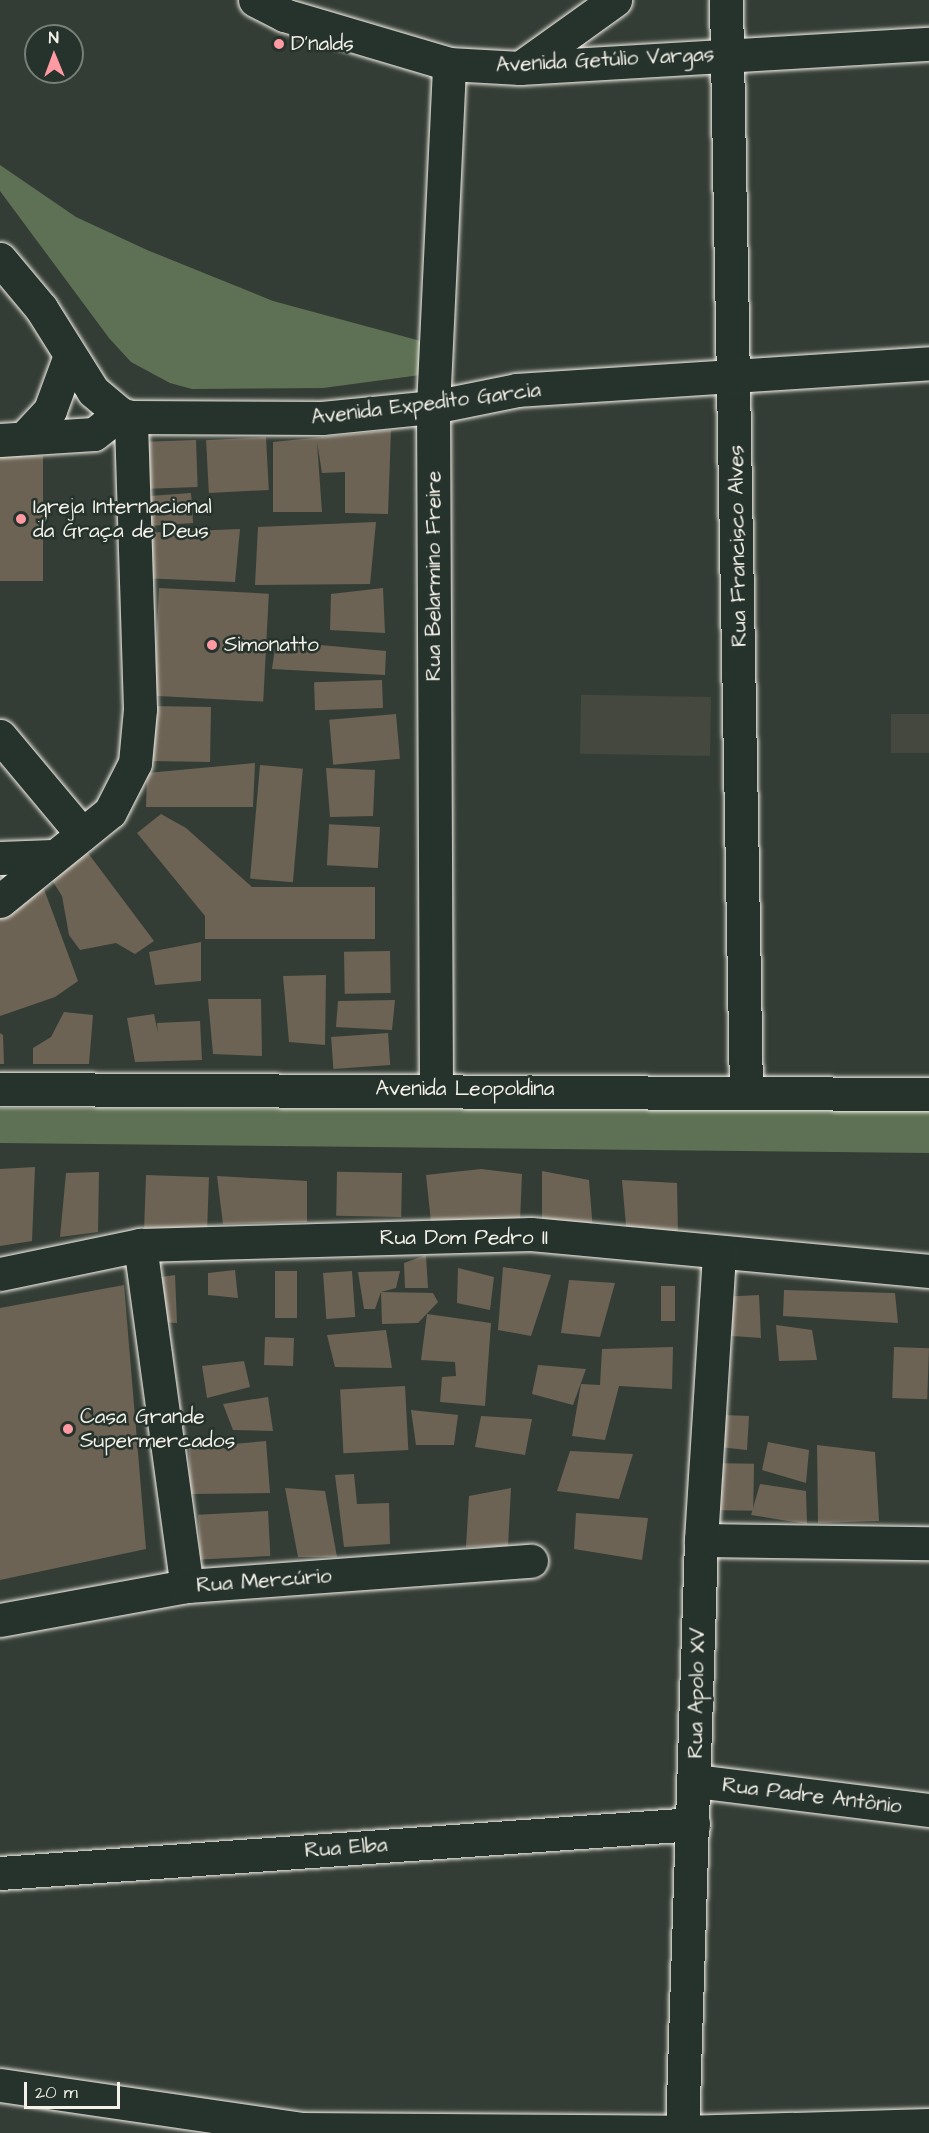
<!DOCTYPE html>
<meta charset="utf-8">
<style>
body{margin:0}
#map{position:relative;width:929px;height:2133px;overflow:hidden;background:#343d35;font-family:"Architects Daughter",sans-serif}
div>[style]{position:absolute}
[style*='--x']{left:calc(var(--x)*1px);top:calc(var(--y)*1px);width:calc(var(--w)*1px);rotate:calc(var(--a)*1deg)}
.built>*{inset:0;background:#45483f;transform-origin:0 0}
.green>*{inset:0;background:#5e7154}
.building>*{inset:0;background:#6c6355;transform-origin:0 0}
.roads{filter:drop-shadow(0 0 2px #f4f1e8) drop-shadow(0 0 2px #f4f1e8)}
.minor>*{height:33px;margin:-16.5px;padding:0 16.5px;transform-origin:16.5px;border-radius:16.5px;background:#26332d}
.major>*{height:33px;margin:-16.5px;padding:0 16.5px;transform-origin:16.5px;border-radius:16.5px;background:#26332d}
.dots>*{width:16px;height:16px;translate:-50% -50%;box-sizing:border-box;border:3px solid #26332d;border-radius:50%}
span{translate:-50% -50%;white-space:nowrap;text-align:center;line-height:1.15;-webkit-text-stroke:5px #26332d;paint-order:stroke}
.poi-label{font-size:21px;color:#f4f1e8}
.left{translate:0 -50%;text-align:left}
.street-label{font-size:21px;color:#f4f1e8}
.north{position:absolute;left:24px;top:24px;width:60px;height:60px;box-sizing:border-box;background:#26332d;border:2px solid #787f78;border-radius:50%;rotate:359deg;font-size:16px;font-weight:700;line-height:24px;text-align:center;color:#f4f1e8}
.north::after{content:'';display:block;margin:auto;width:21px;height:27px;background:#ff9aa2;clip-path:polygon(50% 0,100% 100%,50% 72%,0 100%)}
.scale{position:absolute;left:24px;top:2082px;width:96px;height:27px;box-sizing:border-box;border:3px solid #f4f1e8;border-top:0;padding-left:8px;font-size:18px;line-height:21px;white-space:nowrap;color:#f4f1e8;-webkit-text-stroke:4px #26332d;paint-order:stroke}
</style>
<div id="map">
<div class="built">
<i style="left:711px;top:697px;width:59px;height:130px;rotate:91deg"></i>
<i style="left:929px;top:714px;width:39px;height:38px;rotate:90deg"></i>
</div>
<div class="green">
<i style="clip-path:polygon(0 165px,76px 217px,147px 250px,273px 301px,428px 343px,428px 374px,323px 388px,192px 389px,170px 383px,131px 362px,109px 338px,0 191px)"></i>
<i style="clip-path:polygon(0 1108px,929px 1110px,929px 1153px,0 1143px)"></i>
</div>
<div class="building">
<i style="clip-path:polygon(391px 430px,388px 514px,345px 513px,345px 472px,322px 473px,317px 442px,322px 512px,273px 512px,273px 442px)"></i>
<i style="left:266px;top:437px;width:53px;height:60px;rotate:87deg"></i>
<i style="left:196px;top:440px;width:47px;height:56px;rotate:88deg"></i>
<i style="left:43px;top:456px;width:125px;height:43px;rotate:90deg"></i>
<i style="left:191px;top:493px;width:30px;height:52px;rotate:86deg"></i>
<i style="clip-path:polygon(376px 522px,370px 584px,255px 585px,258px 527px)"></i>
<i style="clip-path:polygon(240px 529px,235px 582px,141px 578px,141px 533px)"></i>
<i style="left:159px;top:588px;width:110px;height:108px;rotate:3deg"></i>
<i style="clip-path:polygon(383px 588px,385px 633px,330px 630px,331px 594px)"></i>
<i style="clip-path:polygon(276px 641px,386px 651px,385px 675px,272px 669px)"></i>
<i style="left:382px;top:680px;width:28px;height:68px;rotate:88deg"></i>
<i style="left:152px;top:706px;width:59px;height:55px;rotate:1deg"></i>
<i style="left:396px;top:714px;width:45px;height:67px;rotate:85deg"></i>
<i style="clip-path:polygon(255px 763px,253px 807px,146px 807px,147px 773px)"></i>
<i style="left:260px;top:765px;width:43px;height:114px;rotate:5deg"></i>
<i style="clip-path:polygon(326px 768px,375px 770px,373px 816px,330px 817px)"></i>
<i style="clip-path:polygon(161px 814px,186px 828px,252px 887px,375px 887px,375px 939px,205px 939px,205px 916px,137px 833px)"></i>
<i style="left:380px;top:827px;width:41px;height:51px;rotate:93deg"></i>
<i style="clip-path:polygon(88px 853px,154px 941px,135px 954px,116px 943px,80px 950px,69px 935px,62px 896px,48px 874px)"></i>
<i style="clip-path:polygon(41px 881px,78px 981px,55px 997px,0 1016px,0 916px)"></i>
<i style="clip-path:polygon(201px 942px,201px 981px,155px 985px,149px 952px)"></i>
<i style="left:390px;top:951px;width:42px;height:46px;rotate:89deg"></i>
<i style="clip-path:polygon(326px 975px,325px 1045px,289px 1042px,283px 976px)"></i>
<i style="clip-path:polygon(208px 999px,261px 999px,262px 1056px,213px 1054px)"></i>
<i style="clip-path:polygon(395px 1000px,392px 1030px,336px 1027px,338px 1001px)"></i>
<i style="clip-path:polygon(64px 1012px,93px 1015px,89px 1064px,33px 1064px,33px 1048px,51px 1037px)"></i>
<i style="clip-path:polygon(154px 1014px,158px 1033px,157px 1023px,200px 1021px,202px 1060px,135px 1062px,127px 1018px)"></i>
<i style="clip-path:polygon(0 1033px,3px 1035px,4px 1064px,0 1064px)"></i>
<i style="left:388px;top:1033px;width:32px;height:57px;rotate:86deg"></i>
<i style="clip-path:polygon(35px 1167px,32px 1241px,0 1246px,0 1169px)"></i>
<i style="clip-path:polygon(481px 1169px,522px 1174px,520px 1222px,431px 1222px,426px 1175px)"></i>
<i style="clip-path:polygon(542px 1171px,589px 1180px,593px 1231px,542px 1227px)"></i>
<i style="clip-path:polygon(99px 1172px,98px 1232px,60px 1237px,66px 1173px)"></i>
<i style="left:402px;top:1173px;width:44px;height:65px;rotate:91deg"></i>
<i style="left:146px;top:1175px;width:63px;height:57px;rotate:2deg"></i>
<i style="clip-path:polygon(217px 1176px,307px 1181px,307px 1222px,223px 1224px)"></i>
<i style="clip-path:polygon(622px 1180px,677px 1183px,678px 1235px,627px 1237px)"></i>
<i style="clip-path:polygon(426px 1255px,428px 1288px,405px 1288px,404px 1263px)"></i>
<i style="clip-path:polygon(503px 1267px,551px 1275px,531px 1336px,498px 1330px)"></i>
<i style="clip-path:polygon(458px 1268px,494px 1277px,490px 1310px,457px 1303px)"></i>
<i style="clip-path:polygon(235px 1270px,238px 1298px,208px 1295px,208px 1273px)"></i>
<i style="left:297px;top:1271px;width:47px;height:22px;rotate:90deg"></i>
<i style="left:352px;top:1271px;width:46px;height:29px;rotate:86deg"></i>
<i style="clip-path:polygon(400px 1271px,396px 1288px,381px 1292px,433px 1293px,438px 1302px,418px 1323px,382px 1324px,381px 1292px,375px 1309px,364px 1309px,358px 1272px)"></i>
<i style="clip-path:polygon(175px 1275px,177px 1323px,161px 1322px,161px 1277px)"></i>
<i style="clip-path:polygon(569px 1280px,615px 1283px,600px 1337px,561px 1333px)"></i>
<i style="clip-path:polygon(124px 1285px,146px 1549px,0 1580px,0 1308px)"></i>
<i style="left:661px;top:1286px;width:14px;height:35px"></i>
<i style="clip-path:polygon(784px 1290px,895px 1293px,898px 1323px,783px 1316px)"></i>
<i style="clip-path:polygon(759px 1295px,761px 1338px,718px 1335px,719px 1297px)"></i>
<i style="clip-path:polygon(427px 1314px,491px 1323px,485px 1406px,440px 1402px,442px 1377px,456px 1376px,455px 1362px,421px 1360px)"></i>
<i style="clip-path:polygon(776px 1325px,812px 1330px,817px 1360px,779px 1361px)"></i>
<i style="clip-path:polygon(386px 1330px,392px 1368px,335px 1367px,327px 1335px)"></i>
<i style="left:265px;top:1337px;width:29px;height:28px;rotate:2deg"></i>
<i style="clip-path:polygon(673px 1347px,672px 1389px,619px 1386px,605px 1440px,572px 1436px,581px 1384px,600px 1385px,602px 1349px)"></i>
<i style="left:894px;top:1347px;width:35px;height:51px;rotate:2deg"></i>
<i style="clip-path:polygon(244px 1361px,250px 1387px,207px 1398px,202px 1366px)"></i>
<i style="clip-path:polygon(538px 1365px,586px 1369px,573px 1405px,532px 1394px)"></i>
<i style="left:405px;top:1386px;width:64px;height:65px;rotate:87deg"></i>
<i style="clip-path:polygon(268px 1397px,273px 1431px,233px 1430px,223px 1404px)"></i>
<i style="clip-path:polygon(411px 1410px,458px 1415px,454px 1445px,416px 1445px)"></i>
<i style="clip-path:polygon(724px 1415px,749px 1416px,747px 1450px,719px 1447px)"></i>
<i style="clip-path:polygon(481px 1416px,532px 1419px,525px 1455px,475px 1447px)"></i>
<i style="clip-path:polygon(266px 1441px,270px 1493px,190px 1494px,189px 1448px)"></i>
<i style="clip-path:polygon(768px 1442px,809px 1450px,806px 1483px,762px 1470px)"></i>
<i style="clip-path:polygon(817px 1445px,875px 1452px,879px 1521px,818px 1523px)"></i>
<i style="clip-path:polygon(570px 1451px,633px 1454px,619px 1499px,557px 1491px)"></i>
<i style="left:707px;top:1463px;width:47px;height:47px;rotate:1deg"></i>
<i style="clip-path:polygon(354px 1474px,357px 1504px,389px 1503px,390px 1544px,344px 1547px,335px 1475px)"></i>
<i style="clip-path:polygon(760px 1484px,806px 1491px,807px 1524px,751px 1515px)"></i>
<i style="clip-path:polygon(285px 1488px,325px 1491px,337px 1557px,298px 1557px)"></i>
<i style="clip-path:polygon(511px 1488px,508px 1546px,466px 1547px,469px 1496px)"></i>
<i style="left:268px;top:1511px;width:45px;height:70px;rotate:87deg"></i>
<i style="clip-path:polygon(576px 1513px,648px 1518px,642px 1560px,574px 1549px)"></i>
</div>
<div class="roads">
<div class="minor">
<i style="--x:255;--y:0;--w:33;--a:27"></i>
<i style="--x:284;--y:15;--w:172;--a:16.5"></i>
<i style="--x:449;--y:64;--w:71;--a:3.2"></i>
<i style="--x:520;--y:68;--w:410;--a:-3.4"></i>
<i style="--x:726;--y:0;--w:1091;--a:88.95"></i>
<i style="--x:520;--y:68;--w:117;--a:-35.6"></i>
<i style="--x:0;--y:440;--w:94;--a:-3.7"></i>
<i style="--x:94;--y:434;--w:33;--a:-38"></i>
<i style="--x:0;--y:736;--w:128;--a:50.1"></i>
<i style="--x:0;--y:858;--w:52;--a:-2.2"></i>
<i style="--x:0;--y:901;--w:141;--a:-39"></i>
<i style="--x:110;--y:812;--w:55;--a:-63"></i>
<i style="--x:135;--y:763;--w:54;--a:-84.7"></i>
<i style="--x:140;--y:709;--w:292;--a:-91.8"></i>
<i style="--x:436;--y:1088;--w:681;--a:-90.25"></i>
<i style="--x:433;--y:407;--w:343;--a:-87.3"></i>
<i style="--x:0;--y:1089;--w:929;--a:0.31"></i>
<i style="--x:140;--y:1245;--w:344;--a:82.2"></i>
<i style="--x:0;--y:1274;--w:143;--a:-11.7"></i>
<i style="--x:140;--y:1245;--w:391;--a:-1.6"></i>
<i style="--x:531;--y:1234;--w:400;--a:5.3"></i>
<i style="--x:701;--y:1540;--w:228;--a:0.8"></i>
<i style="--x:0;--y:1620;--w:190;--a:-10.3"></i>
<i style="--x:187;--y:1586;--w:345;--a:-4.2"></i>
<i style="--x:695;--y:1781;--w:236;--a:7.1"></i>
<i style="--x:0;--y:1873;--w:695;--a:-4.04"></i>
<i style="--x:0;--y:2085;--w:303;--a:8.3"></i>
<i style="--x:300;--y:2129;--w:382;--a:0.4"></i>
<i style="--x:682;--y:2132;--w:247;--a:-1.6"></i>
<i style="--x:682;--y:2132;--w:592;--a:-88.16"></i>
<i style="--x:701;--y:1540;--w:287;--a:-86.4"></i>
</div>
<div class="major">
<i style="--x:0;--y:259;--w:64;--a:50.1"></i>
<i style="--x:41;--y:308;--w:98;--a:57.9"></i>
<i style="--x:93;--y:391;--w:35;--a:40"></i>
<i style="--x:120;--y:414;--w:11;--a:15"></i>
<i style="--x:131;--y:417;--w:191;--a:0.3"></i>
<i style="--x:322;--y:418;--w:112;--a:-5.7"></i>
<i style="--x:433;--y:407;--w:86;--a:-11.4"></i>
<i style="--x:517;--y:390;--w:413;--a:-3.7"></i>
<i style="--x:24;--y:438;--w:38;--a:-47"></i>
<i style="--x:50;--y:410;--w:55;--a:-69.9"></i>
</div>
</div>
<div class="dots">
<i style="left:279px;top:44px;background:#ff9aa2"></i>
<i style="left:21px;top:519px;background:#ff9aa2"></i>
<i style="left:212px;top:645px;background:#ff9aa2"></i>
<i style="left:68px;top:1429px;background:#ff9aa2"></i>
</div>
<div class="poi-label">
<span class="left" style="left:291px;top:44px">D'nalds</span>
<span class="left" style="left:33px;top:519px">Igreja Internacional<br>da Graça de Deus</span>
<span class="left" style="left:224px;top:645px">Simonatto</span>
<span class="left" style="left:80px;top:1429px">Casa Grande<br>Supermercados</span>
</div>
<div class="street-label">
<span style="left:605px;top:60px;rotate:-3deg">Avenida Getúlio Vargas</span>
<span style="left:426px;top:404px;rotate:-7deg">Avenida Expedito Garcia</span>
<span style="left:738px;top:546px;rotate:-91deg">Rua Francisco Alves</span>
<span style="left:434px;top:576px;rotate:-90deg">Rua Belarmino Freire</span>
<span style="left:465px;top:1089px">Avenida Leopoldina</span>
<span style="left:464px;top:1238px">Rua Dom Pedro II</span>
<span style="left:264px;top:1581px;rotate:-4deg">Rua Mercúrio</span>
<span style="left:697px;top:1693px;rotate:-89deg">Rua Apolo XV</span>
<span style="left:812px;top:1796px;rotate:7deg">Rua Padre Antônio</span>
<span style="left:346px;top:1848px;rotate:-4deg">Rua Elba</span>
</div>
<div class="north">N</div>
<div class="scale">20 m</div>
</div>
